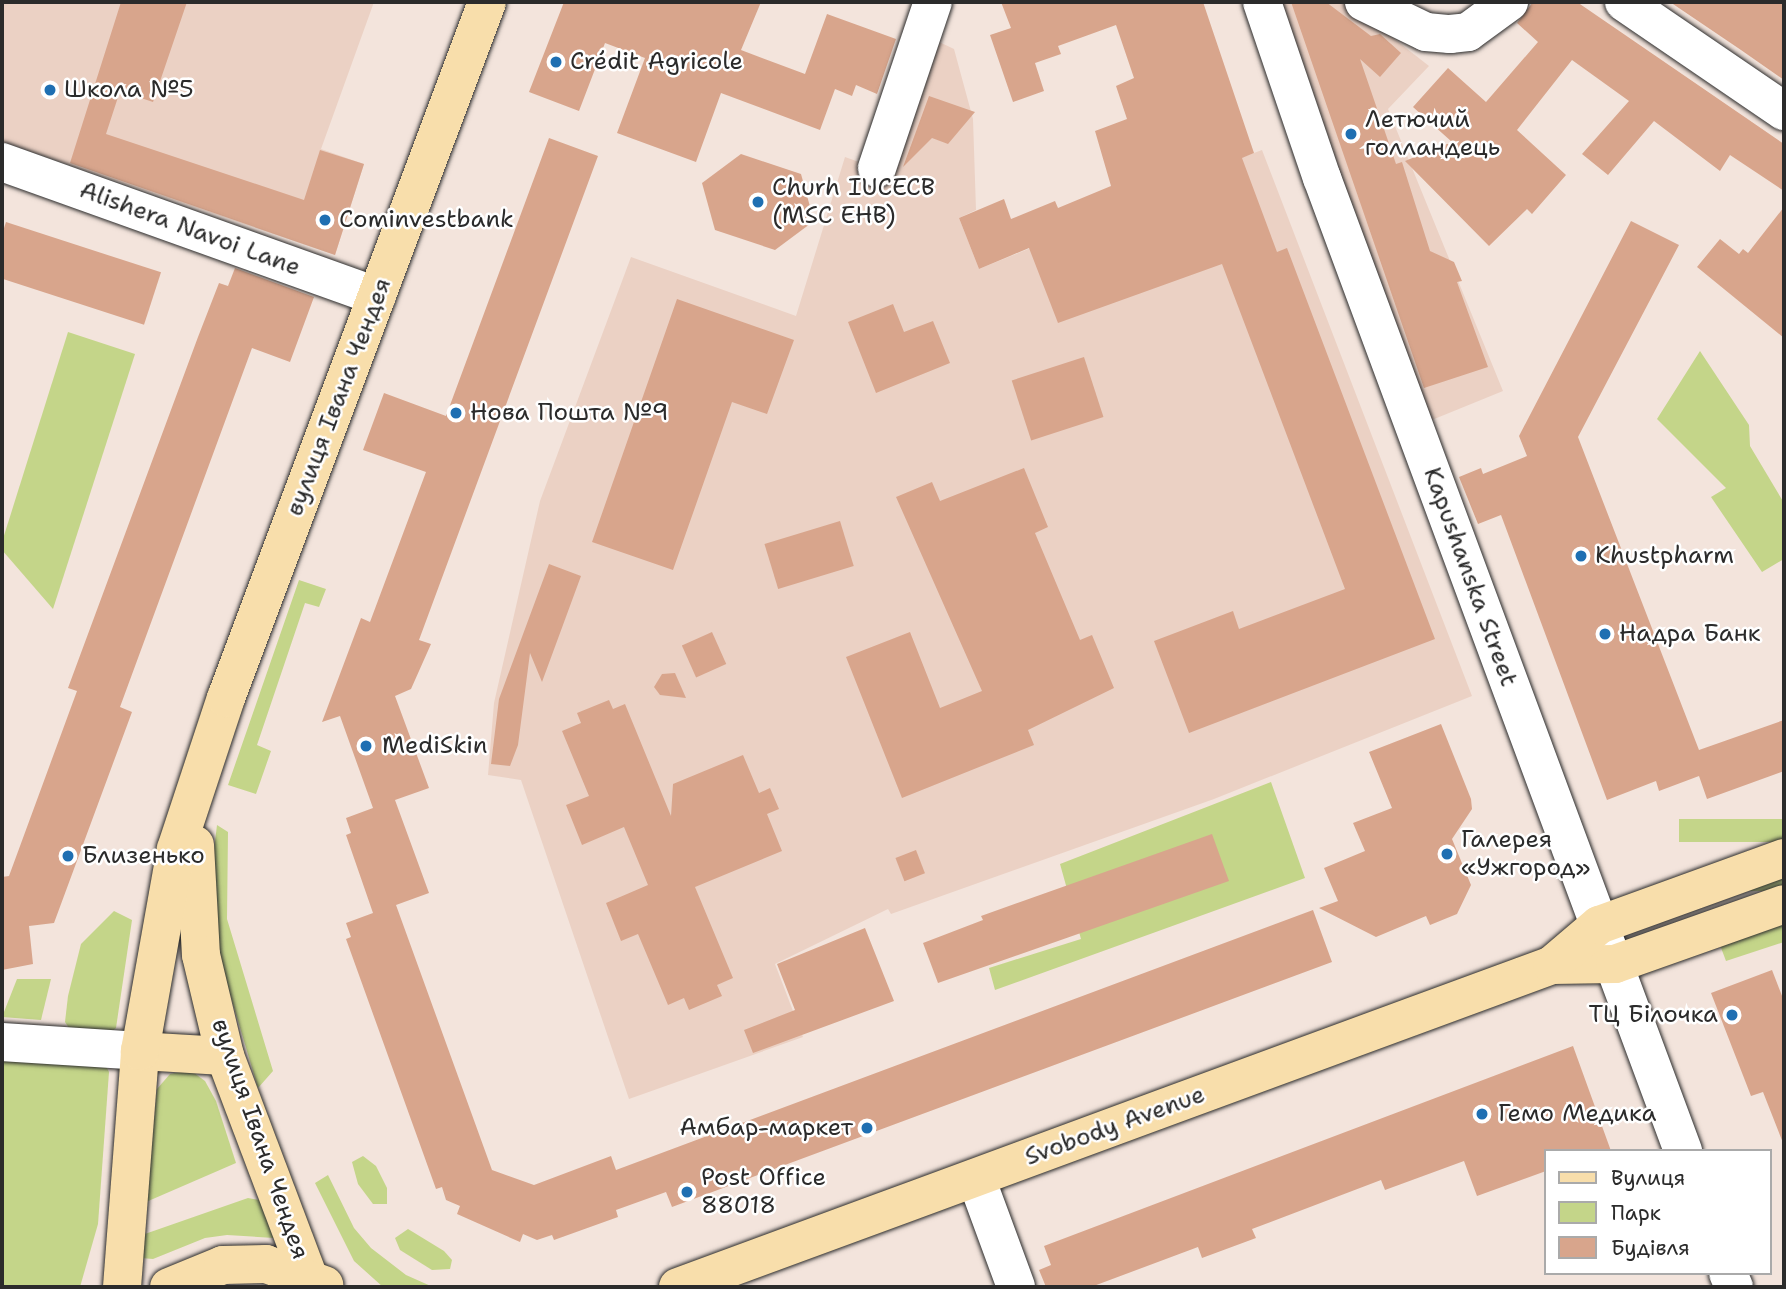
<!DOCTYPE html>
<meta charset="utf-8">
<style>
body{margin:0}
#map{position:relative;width:1786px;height:1289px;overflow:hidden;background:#f3e4dc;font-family:"Shantell Sans",sans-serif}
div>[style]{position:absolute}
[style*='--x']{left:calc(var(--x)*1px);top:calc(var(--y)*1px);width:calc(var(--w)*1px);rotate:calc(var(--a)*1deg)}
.built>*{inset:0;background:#ebd1c4}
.green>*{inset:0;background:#c4d589;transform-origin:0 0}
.building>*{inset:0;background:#d8a58c;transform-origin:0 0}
.roads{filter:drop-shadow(0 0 2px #2b2b2b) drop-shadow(0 0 2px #2b2b2b)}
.minor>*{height:38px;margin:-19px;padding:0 19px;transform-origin:19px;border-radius:19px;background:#fff}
.major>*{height:38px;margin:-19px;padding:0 19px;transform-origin:19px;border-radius:19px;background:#f8deab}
.dots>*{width:19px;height:19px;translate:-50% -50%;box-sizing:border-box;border:4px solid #fff;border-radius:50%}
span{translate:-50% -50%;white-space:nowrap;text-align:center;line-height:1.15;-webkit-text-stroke:5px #fff;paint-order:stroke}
.poi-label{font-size:24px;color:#2b2b2b}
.left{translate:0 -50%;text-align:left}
.right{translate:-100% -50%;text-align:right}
.street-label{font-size:24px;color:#2b2b2b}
.frame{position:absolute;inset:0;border:4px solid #2b2b2b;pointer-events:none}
.legend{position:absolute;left:1544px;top:1149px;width:228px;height:126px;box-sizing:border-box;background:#fff;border:2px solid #aaa;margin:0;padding:9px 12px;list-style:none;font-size:21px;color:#2b2b2b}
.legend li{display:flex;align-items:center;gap:14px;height:35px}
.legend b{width:35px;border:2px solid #aaa}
</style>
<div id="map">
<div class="built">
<i style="clip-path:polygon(2px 2px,374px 2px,321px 149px,364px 164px,335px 255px,2px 142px)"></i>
<i style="clip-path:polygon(1274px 2px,1347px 2px,1429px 66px,1388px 109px,1503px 391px,1422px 424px)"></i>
<i style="clip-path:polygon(935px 40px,954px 49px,973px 119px,976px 210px,959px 218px,979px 269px,1112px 215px,1153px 191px,1262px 150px,1472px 696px,1214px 799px,891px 914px,888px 909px,775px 964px,803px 1037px,629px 1099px,521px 780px,488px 775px,494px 703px,540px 501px,631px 257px,796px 316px,845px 157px,890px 173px)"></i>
</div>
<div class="green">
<i style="clip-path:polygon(68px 332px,135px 354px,53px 609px,2px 550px,2px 542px)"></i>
<i style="clip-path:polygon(1700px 351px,1749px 425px,1750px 446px,1784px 503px,1784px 559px,1762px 572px,1711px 497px,1726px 488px,1657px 419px)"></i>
<i style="clip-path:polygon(299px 580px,326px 589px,319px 607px,305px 603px,257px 745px,271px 751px,256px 794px,228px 785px)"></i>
<i style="clip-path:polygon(1271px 782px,1305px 878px,995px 990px,989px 968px,1081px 939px,1060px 864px)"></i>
<i style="left:1784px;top:819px;width:23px;height:105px;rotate:90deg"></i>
<i style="clip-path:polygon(217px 825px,228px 832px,227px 919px,273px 1071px,258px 1088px,213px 937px,211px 874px)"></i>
<i style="left:1784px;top:876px;width:15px;height:86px;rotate:90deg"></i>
<i style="clip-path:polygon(114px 911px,132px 920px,116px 1028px,109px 1034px,69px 1028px,65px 1022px,68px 996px,81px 944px)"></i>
<i style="clip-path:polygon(1784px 923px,1784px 942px,1726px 961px,1720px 945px)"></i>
<i style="clip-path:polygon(17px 979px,51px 979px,41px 1020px,2px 1017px)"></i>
<i style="clip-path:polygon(2px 1055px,105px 1064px,109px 1072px,98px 1224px,80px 1287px,2px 1287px)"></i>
<i style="clip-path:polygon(190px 1070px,205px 1081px,216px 1101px,236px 1163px,146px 1202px,157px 1089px,170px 1074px)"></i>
<i style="clip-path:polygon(363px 1156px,376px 1166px,387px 1188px,387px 1204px,373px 1204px,358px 1184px,352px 1162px)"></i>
<i style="clip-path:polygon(328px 1175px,354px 1228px,371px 1248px,406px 1275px,433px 1287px,383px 1287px,354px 1261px,315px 1183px)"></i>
<i style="clip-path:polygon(248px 1198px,259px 1200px,274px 1238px,227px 1235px,205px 1238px,153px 1259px,141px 1258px,142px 1235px)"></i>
<i style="clip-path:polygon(408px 1229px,444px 1251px,452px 1260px,450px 1269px,432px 1270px,400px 1250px,395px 1238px)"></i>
</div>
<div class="building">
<i style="clip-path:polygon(121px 2px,187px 2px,153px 102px,120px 91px,106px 134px,304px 200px,320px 150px,364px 164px,335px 255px,70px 163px)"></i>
<i style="clip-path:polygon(564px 2px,761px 2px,741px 50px,805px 74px,827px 14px,896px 39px,877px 94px,856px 85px,852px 96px,835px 89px,820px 130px,721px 93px,696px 162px,617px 133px,645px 58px,605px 43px,579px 111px,529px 92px)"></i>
<i style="clip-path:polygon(1001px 2px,1203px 2px,1254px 153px,1242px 158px,1277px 252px,1287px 248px,1435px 639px,1189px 733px,1154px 641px,1233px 611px,1239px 629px,1345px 589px,1222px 264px,1058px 323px,1029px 248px,979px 269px,959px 218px,1004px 199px,1011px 219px,1055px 201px,1058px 208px,1111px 186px,1095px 131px,1127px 119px,1116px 86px,1134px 78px,1116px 25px,1058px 46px,1061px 54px,1035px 63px,1044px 91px,1013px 102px,990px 35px,1011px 28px)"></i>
<i style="clip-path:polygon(1291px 2px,1326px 2px,1371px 36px,1380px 34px,1401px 53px,1380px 77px,1360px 59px,1396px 164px,1402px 162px,1430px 251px,1454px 262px,1462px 281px,1457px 282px,1488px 367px,1424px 388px)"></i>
<i style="clip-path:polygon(1533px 2px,1577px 2px,1784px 144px,1784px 191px,1730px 155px,1720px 171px,1654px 121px,1608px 175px,1582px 154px,1629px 101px,1572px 60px,1517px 130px,1566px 175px,1532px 214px,1527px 209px,1489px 246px,1405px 161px,1452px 142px,1413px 107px,1448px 68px,1486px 102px,1538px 42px,1517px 23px)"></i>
<i style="clip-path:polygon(1670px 2px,1784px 2px,1784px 80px,1741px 50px)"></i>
<i style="clip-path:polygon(929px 96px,975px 112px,948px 144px,932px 138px,903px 167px)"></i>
<i style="clip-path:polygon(549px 138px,598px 156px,419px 640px,431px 644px,411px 689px,395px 696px,429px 788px,395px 800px,429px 893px,396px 905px,492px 1170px,534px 1185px,611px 1156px,616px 1170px,1313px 910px,1332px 962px,672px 1207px,666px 1192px,616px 1210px,618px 1217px,554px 1240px,552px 1235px,537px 1240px,523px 1234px,520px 1242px,457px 1214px,460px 1206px,446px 1200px,442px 1187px,436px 1189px,346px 939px,351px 937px,346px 923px,373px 913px,346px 835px,351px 833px,346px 818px,373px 808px,340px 716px,322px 722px,361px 618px,370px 622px,426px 472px,363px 450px,384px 393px,446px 416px)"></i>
<i style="clip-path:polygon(741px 154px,801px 174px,814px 221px,775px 250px,715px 230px,702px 183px)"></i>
<i style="clip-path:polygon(1784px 207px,1784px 338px,1697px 267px,1720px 239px,1739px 254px,1743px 249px,1748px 253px)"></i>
<i style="clip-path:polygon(1631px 221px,1679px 245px,1578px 437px,1699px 750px,1784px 720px,1784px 771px,1707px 799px,1699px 776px,1659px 791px,1656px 781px,1607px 800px,1501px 515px,1478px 524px,1459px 477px,1481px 468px,1483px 474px,1527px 456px,1519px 436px)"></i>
<i style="left:6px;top:222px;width:163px;height:55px;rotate:18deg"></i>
<i style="clip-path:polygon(235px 268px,314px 297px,290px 362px,252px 348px,120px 707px,132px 712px,54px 923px,29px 926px,33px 964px,2px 970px,2px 877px,9px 876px,77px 691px,68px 688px,198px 337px,219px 283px,228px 286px)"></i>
<i style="clip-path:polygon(677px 299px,794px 340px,767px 414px,732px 402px,673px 570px,592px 542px)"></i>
<i style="clip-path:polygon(893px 304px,904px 332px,933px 321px,950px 363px,876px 393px,848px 322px)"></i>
<i style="left:1084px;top:357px;width:63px;height:76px;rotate:72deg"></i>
<i style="clip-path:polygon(1024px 468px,1048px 527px,1035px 533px,1080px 640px,1092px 635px,1114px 688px,1028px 730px,1034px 745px,902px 798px,846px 657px,910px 632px,940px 708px,982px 691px,896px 497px,932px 482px,940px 501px)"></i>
<i style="left:840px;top:521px;width:47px;height:79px;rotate:73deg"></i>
<i style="clip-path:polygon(549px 564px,581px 576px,542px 682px,530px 653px,518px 745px,510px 766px,491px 764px,499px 699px)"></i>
<i style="left:712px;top:632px;width:35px;height:33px;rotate:66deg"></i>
<i style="clip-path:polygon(675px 673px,686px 698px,660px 695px,654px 687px,662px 674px)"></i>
<i style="clip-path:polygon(609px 700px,613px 709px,625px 704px,671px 816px,673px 784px,743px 755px,759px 793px,770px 788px,779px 809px,767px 814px,782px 851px,695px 887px,733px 978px,717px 985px,722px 996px,689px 1010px,684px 998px,668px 1005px,638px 934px,621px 941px,606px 903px,648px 885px,624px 827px,582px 845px,566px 805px,589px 796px,562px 731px,581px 723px,577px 713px)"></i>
<i style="clip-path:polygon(1441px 724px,1471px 799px,1472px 809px,1452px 839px,1471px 885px,1457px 914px,1430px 925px,1426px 916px,1376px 937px,1319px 908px,1338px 901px,1324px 868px,1365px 851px,1353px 823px,1392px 808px,1369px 752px)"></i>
<i style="clip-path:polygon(1212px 834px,1229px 881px,938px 983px,923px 943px,983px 920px,981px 916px)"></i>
<i style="left:916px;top:850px;width:25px;height:22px;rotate:69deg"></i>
<i style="clip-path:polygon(865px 928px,894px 1001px,753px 1053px,744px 1030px,795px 1010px,777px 964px)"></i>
<i style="clip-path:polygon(1772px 970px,1784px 1001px,1783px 1143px,1763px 1092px,1751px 1096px,1711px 993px)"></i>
<i style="clip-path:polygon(1573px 1046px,1611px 1151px,1546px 1151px,1546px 1171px,1477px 1196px,1464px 1161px,1385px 1190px,1381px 1180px,1252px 1229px,1256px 1238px,1202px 1258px,1198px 1247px,1091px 1287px,1046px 1287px,1039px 1270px,1051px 1265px,1044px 1246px)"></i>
</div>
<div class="roads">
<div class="minor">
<i style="--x:1262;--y:2;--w:186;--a:71.2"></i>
<i style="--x:1322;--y:178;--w:1038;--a:69.64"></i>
<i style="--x:1364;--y:2;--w:69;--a:25.8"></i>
<i style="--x:1426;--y:32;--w:24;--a:5"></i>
<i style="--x:1450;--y:34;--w:18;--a:-6"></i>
<i style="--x:1468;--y:32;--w:51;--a:-36.2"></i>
<i style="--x:1624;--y:2;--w:194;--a:34.3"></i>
<i style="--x:2;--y:162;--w:398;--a:19.7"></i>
<i style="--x:877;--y:168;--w:175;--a:-71.4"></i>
<i style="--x:2;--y:1042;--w:138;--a:3.7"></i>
<i style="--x:976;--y:1178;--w:116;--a:69.8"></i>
<i style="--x:1728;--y:1273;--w:15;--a:67"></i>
</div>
<div class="major">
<i style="--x:195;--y:845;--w:110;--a:86.9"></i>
<i style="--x:201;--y:955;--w:104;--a:76.6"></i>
<i style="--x:225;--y:1056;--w:235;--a:69.3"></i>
<i style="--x:1552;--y:965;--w:63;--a:-0.9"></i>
<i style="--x:1615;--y:964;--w:179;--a:-19.5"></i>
<i style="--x:140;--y:1051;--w:85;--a:3.4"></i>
<i style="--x:122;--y:1287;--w:237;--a:-85.6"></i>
<i style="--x:140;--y:1051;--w:205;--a:-79.9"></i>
<i style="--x:176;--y:849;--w:159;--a:-71.7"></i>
<i style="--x:226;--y:698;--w:743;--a:-69.44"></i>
<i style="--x:169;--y:1287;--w:58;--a:-22.2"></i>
<i style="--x:223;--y:1265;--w:43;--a:-1.3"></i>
<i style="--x:266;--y:1264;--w:62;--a:19.9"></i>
<i style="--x:678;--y:1287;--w:931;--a:-20.22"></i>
<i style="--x:1552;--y:965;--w:62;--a:-40.4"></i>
<i style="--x:1599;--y:925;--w:197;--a:-19.9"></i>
</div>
</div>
<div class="dots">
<i style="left:556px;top:62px;background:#1f6fb2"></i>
<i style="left:50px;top:90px;background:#1f6fb2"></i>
<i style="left:1351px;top:134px;background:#1f6fb2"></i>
<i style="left:758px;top:202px;background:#1f6fb2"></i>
<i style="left:325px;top:220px;background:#1f6fb2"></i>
<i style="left:456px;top:413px;background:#1f6fb2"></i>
<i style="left:1581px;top:556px;background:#1f6fb2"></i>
<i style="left:1605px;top:634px;background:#1f6fb2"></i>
<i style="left:366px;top:746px;background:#1f6fb2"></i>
<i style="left:1447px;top:854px;background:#1f6fb2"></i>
<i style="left:68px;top:856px;background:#1f6fb2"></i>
<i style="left:1732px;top:1015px;background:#1f6fb2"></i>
<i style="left:1482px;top:1114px;background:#1f6fb2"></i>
<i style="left:867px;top:1128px;background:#1f6fb2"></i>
<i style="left:687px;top:1192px;background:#1f6fb2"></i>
</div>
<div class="poi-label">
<span class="left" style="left:570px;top:62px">Crédit Agricole</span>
<span class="left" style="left:64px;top:90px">Школа №5</span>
<span class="left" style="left:1365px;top:134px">Летючий<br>голландець</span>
<span class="left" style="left:772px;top:202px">Churh IUCECB<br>(MSC EHB)</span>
<span class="left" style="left:339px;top:220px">Cominvestbank</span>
<span class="left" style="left:470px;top:413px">Нова Пошта №9</span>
<span class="left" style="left:1595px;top:556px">Khustpharm</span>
<span class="left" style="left:1619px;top:634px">Надра Банк</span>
<span class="left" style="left:382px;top:746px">MediSkin</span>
<span class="left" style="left:1461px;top:854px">Галерея<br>«Ужгород»</span>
<span class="left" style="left:82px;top:856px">Близенько</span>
<span class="right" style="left:1718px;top:1015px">ТЦ Білочка</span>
<span class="left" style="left:1498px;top:1114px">Гемо Медика</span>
<span class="right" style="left:853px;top:1128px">Амбар-маркет</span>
<span class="left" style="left:701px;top:1192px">Post Office<br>88018</span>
</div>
<div class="street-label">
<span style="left:190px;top:229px;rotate:20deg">Alishera Navoi Lane</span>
<span style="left:339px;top:397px;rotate:-69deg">вулиця Івана Чендея</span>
<span style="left:1470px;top:577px;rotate:70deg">Kapushanska Street</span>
<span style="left:1115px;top:1126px;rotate:-20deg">Svobody Avenue</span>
<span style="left:260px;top:1139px;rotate:71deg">вулиця Івана Чендея</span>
</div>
<div class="frame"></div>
<ul class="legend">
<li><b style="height:9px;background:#f8deab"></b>Вулиця</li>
<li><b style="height:19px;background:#c4d589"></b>Парк</li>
<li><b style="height:19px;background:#d8a58c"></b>Будівля</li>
</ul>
</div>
